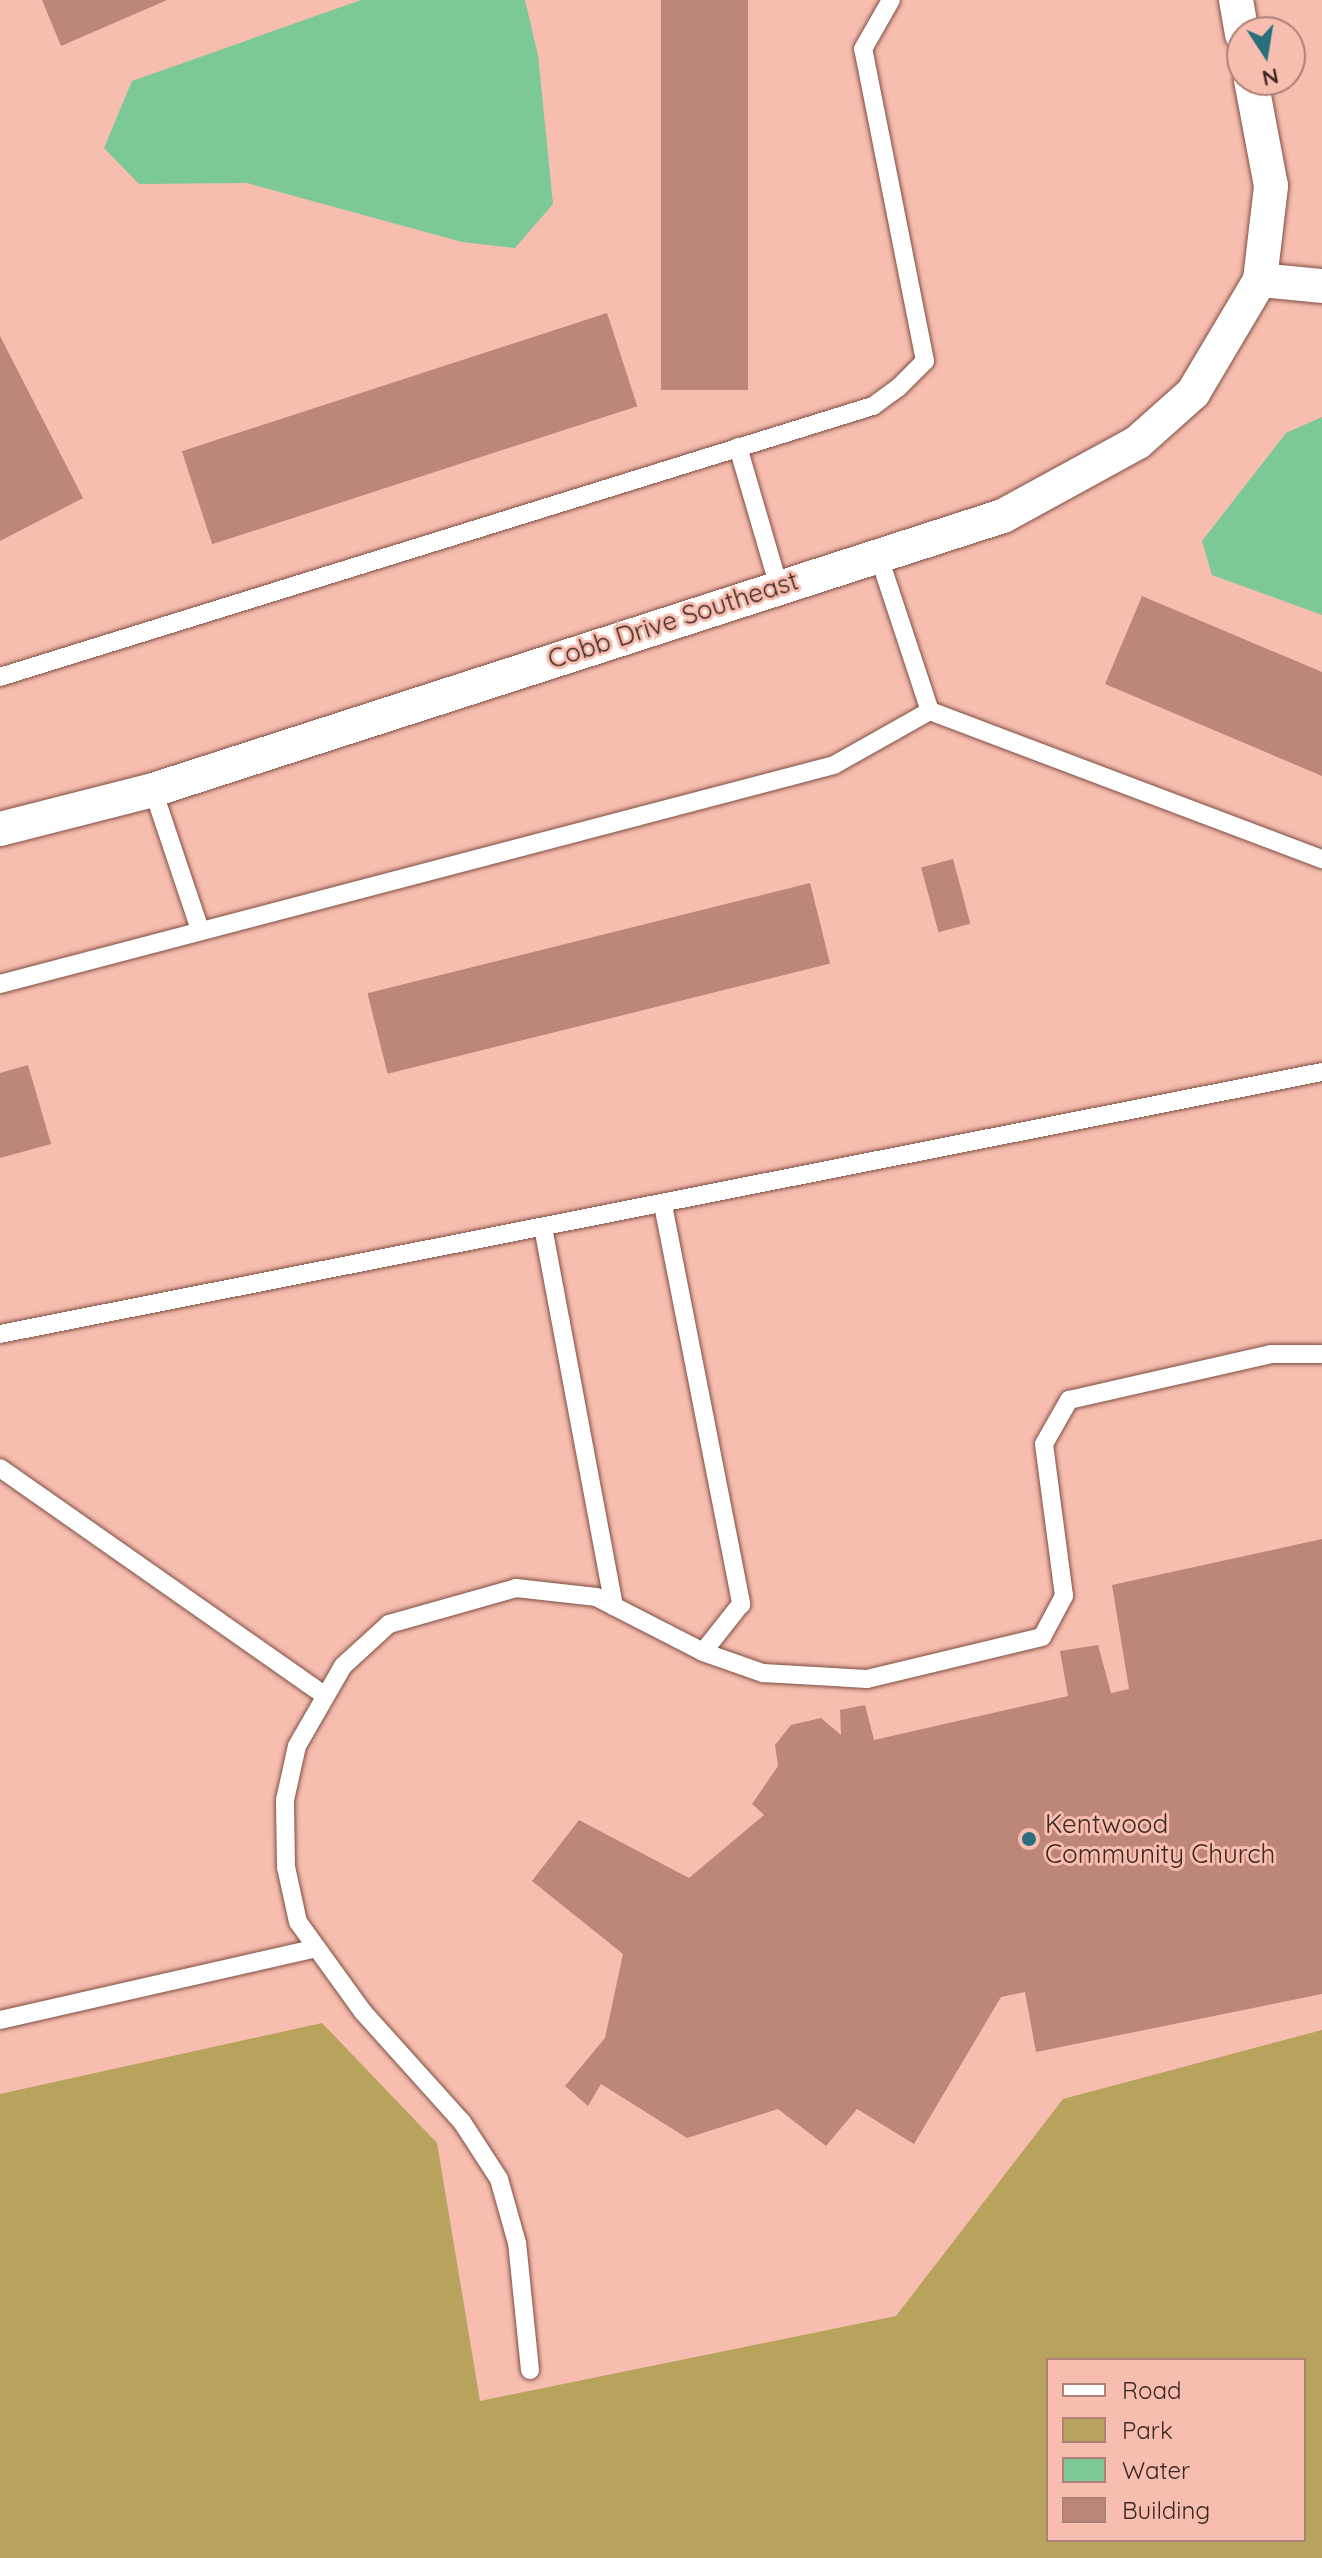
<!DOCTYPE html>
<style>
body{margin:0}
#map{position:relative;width:1322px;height:2558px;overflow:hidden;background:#f7bdaf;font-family:Quicksand,sans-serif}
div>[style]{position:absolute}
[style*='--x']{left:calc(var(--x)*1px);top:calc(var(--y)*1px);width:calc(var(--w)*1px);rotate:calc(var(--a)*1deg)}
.green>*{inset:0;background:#b7a35b}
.water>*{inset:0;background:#7cc996}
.building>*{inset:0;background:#bc8679;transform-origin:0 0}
.roads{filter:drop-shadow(0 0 2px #7f4e42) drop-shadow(0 0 2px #7f4e42)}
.service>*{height:18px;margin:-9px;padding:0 9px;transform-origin:9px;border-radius:9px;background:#fff}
.minor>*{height:34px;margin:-17px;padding:0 17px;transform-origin:17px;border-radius:17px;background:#fff}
.dots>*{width:22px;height:22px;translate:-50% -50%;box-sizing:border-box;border:4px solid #f7bdaf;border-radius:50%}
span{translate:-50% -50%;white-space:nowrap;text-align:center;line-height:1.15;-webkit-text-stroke:6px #f7bdaf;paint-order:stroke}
.street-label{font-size:26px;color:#3d2722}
.poi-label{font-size:26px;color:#3d2722}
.left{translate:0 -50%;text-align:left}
.legend{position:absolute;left:1046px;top:2358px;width:260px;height:184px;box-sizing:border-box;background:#f7bdaf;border:2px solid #ad8177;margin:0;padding:10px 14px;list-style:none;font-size:24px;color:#3d2722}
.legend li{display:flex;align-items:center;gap:16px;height:40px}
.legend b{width:40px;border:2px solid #ad8177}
.north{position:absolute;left:1226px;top:16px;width:80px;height:80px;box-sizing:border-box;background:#f7bdaf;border:2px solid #ad8177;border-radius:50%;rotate:168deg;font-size:22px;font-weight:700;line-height:32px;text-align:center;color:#3d2722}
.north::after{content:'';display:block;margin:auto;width:28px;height:36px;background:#2a6f7e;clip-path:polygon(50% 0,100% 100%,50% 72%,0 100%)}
</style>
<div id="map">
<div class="green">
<i style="clip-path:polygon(evenodd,322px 2023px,437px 2143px,480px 2401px,896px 2316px,1063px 2099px,1322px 2030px,1322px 2558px,0 2558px,0 2094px,322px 2023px,1048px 2360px,1304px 2360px,1304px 2540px,1048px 2540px,1048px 2360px)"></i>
</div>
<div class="water">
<i style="clip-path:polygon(361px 0,525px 0,538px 55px,553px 204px,515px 248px,462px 242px,247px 183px,139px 184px,104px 148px,132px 81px)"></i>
<i style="clip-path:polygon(1322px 417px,1322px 615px,1212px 575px,1202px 541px,1286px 433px)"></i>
</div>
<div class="building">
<i style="clip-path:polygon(42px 0,167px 0,61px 46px)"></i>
<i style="left:661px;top:0;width:87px;height:390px"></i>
<i style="left:607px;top:313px;width:98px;height:447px;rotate:72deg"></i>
<i style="clip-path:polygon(0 336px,83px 498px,0 541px)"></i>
<i style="clip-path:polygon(1142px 596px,1322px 672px,1322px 776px,1105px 684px)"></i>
<i style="left:953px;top:859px;width:67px;height:33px;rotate:75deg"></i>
<i style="left:810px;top:883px;width:83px;height:456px;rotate:76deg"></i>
<i style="clip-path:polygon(28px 1065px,51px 1144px,0 1158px,0 1073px)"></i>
<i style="clip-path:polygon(1322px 1539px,1322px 1994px,1036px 2052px,1025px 1992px,1001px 1997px,914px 2144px,857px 2109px,826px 2146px,778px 2109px,687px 2138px,601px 2084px,588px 2106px,565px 2086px,605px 2038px,623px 1954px,532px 1881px,579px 1820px,689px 1878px,764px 1815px,752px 1804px,778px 1766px,775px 1745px,791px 1725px,821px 1718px,841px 1735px,840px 1710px,865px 1705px,874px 1740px,1068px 1696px,1060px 1651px,1098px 1645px,1111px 1693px,1129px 1689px,1112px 1585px)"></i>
</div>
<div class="roads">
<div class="service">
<i style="--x:738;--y:447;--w:143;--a:73.7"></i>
<i style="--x:879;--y:557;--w:162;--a:71.7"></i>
<i style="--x:0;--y:677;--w:914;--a:-17.25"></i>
<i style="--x:873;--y:406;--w:31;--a:-36"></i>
<i style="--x:898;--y:388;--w:38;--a:-45"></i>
<i style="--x:925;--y:361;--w:318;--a:-101.2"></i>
<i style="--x:863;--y:49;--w:56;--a:-60.3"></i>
<i style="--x:153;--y:790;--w:148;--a:71.4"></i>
<i style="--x:0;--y:984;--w:862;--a:-14.71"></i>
<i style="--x:834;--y:765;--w:110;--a:-29.4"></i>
<i style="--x:930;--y:711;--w:419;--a:20.7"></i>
<i style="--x:663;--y:1205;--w:407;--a:78.9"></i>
<i style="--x:741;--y:1604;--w:61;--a:128.4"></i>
<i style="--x:543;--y:1227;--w:386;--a:79.4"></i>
<i style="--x:0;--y:1334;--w:1348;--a:-11.21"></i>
<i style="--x:0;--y:1468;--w:396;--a:35"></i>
<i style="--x:0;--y:2020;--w:324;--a:-12.8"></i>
<i style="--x:530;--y:2370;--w:128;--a:-95.8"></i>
<i style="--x:517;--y:2243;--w:66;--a:-105.7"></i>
<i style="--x:499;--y:2179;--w:68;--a:-123"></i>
<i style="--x:462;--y:2122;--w:148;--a:-132"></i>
<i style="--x:363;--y:2012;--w:111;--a:-125.8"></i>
<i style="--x:298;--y:1922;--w:56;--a:-102.3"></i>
<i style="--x:286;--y:1867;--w:67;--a:-90.9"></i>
<i style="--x:285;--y:1800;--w:55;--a:-77.5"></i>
<i style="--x:297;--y:1746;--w:92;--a:-60.1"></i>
<i style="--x:343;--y:1666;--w:62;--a:-42.4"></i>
<i style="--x:389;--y:1624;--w:132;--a:-15.8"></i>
<i style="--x:516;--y:1588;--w:81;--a:6.4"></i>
<i style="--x:596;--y:1597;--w:120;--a:27.2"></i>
<i style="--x:703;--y:1652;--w:64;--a:19.3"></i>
<i style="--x:763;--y:1673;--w:104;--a:3.3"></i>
<i style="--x:867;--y:1679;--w:180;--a:-13.5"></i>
<i style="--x:1042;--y:1637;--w:47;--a:-61.8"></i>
<i style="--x:1064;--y:1596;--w:153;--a:-97.5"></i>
<i style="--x:1044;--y:1444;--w:51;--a:-60.4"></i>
<i style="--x:1069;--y:1400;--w:207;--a:-12.8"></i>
<i style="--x:1271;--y:1354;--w:51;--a:0"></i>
</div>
<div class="minor">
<i style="--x:1236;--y:0;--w:35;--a:80"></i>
<i style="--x:1260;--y:280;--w:62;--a:5.5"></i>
<i style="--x:0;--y:829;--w:158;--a:-14.3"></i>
<i style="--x:153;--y:790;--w:893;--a:-17.87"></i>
<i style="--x:1003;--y:516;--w:154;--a:-28.7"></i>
<i style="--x:1138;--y:442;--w:74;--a:-41.7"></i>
<i style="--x:1193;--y:393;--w:131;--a:-59.3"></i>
<i style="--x:1260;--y:280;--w:95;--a:-83.3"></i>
<i style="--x:1271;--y:186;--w:108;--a:-100.7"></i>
</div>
</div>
<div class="dots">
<i style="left:1029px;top:1839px;background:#2a6f7e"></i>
</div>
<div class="street-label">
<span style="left:673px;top:620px;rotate:-18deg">Cobb Drive Southeast</span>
</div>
<div class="poi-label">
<span class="left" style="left:1045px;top:1839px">Kentwood<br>Community Church</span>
</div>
<ul class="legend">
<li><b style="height:10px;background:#fff"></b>Road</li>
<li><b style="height:22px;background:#b7a35b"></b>Park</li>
<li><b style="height:22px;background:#7cc996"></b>Water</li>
<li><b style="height:22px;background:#bc8679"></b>Building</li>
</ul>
<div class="north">N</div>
</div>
